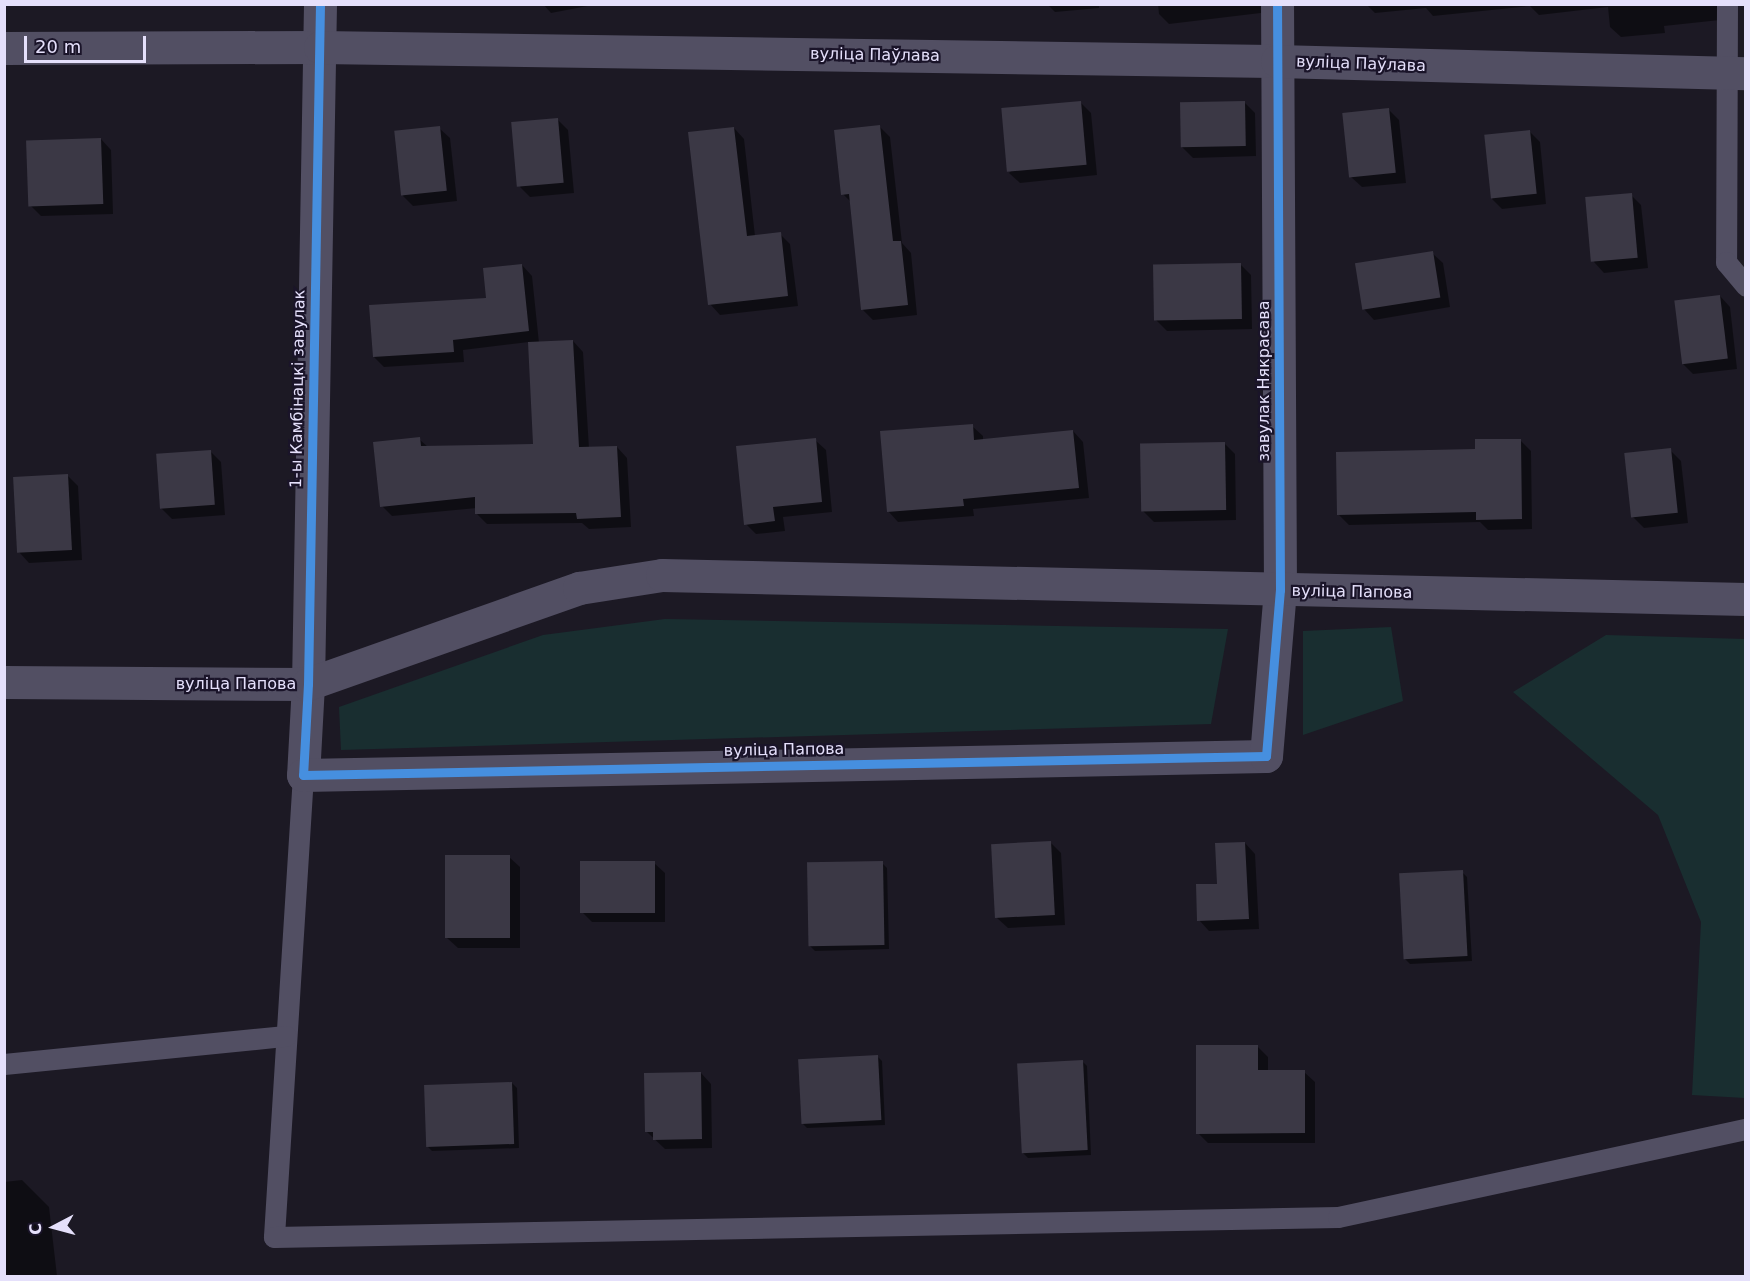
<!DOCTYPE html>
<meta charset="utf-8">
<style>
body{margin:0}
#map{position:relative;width:1750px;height:1281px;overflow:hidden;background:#1c1924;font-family:"DejaVu Sans",sans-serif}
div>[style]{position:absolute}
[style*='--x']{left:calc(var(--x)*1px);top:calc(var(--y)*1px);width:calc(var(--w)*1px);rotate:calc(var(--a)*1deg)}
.green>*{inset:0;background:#192e30}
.shadow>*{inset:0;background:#0007}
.building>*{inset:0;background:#3b3845;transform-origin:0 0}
.service>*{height:21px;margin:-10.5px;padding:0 10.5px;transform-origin:10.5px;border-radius:10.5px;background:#524f63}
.minor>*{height:33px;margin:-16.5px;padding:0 16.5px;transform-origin:16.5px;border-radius:16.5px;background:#524f63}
.cycleway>*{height:9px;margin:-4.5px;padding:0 4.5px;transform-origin:4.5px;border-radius:4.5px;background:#468fdf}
span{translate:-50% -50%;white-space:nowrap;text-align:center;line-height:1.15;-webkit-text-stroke:4.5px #1a1429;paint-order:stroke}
.street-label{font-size:16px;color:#e5e0fb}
.frame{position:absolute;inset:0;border:6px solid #e5e0fb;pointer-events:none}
.north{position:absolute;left:24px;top:1197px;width:60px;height:60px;-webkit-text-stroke:4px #1a1429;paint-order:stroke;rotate:264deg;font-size:16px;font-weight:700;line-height:24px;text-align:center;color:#e5e0fb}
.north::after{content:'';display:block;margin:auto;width:21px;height:27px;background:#e5e0fb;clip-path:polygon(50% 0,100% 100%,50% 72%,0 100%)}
.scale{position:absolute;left:24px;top:36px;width:122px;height:27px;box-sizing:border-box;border:3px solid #e5e0fb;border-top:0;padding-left:8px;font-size:18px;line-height:21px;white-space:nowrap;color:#e5e0fb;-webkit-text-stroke:4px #1a1429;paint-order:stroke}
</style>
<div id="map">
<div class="green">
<i style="clip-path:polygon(665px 619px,1228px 629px,1211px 724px,341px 750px,339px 707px,543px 635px)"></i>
<i style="clip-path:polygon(1391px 627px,1403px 701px,1303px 735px,1303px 631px)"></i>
<i style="clip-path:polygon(1606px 635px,1745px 639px,1745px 1098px,1692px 1095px,1701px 922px,1658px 815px,1513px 692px)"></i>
</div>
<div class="shadow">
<i style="clip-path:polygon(543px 4px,598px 4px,551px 13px)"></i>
<i style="clip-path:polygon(1047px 4px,1099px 4px,1099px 8px,1055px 12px)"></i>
<i style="clip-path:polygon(1158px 4px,1271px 4px,1269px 12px,1169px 24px,1159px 14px)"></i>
<i style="clip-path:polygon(1366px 4px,1730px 4px,1720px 20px,1664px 26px,1665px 33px,1621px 37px,1610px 27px,1608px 7px,1539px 15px,1530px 6px,1433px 16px,1426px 8px,1375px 13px)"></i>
<i style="clip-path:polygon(1080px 102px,1091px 113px,1097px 175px,1020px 183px,1009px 173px)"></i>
<i style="clip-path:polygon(1244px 102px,1255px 113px,1256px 156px,1193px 158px,1182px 147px)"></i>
<i style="clip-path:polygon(1388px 109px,1399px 120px,1406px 183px,1362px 187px,1351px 177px)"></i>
<i style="clip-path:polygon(557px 119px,568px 130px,574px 193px,530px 197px,520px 187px)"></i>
<i style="clip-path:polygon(880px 127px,890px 137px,902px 243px,911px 253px,917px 315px,873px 320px,863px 310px,852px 203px,843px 194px)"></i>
<i style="clip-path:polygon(439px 128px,450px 138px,457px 201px,413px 206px,403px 196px)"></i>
<i style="clip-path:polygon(734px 128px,744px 139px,755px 236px,780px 234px,790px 244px,798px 306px,720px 315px,710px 304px)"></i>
<i style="clip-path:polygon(1529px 131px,1540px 142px,1546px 204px,1502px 209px,1492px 199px)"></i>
<i style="clip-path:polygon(101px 139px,111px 150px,113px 214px,41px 216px,31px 206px)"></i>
<i style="clip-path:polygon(1631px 195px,1641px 205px,1648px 268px,1604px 273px,1594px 262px)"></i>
<i style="clip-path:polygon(1432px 253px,1443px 263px,1450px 307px,1374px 320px,1364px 309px)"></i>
<i style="clip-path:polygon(1240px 264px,1251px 275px,1252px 329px,1167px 331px,1156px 320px)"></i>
<i style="clip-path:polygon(522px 265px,532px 276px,539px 343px,573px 341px,583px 352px,589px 448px,617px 447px,627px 458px,631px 527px,589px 529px,582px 523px,487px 524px,477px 514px,477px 508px,392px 516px,382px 506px,419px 439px,428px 447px,535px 446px,529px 342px,463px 350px,464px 362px,384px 367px,374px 357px,488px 299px)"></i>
<i style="clip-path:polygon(1720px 296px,1730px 307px,1737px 369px,1693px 374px,1683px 364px)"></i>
<i style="clip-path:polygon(972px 426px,983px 436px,983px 440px,1073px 431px,1083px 442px,1089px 498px,973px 509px,974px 516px,898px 522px,888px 511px)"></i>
<i style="clip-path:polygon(815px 440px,826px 450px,832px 512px,783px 517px,785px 531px,756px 534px,746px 524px)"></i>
<i style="clip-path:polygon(1520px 440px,1531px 451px,1532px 529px,1488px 530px,1480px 522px,1349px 525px,1339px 515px,1477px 451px)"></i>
<i style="clip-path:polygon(1224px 443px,1235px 454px,1236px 520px,1154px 522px,1143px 511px)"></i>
<i style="clip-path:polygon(1670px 450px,1681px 461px,1688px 523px,1644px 528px,1633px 517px)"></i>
<i style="clip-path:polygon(210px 451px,221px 462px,225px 515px,172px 519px,161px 508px)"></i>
<i style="clip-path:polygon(68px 476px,78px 486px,82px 560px,29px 563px,19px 552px)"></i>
<i style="clip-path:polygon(1051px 843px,1061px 853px,1065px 925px,1008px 928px,997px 918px)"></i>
<i style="clip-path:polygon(1245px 843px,1255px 854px,1259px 929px,1209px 931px,1199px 920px)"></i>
<i style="clip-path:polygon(509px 857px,520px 867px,520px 948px,458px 948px,447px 938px)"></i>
<i style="clip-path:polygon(654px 863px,665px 873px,665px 922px,592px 922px,582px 912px)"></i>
<i style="clip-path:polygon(882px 863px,887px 868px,889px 949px,815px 951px,810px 946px)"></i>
<i style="clip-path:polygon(1462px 872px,1467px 877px,1472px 961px,1410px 964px,1405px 959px)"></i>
<i style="clip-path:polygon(1257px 1046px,1268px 1057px,1268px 1072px,1304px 1072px,1315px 1082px,1315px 1143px,1208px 1143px,1198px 1133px)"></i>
<i style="clip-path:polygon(877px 1056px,882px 1061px,885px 1125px,807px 1128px,802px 1123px)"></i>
<i style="clip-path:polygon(1082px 1061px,1087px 1066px,1091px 1155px,1028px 1158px,1023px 1153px)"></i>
<i style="clip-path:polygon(701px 1073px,711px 1084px,712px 1148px,665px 1149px,647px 1132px)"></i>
<i style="clip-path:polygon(512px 1083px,517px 1088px,519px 1148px,432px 1151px,427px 1146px)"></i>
<i style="clip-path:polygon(22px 1180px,49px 1207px,57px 1276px,4px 1276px,4px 1182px)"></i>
</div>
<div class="building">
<i style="left:1081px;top:101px;width:64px;height:80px;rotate:85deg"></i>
<i style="left:1245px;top:101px;width:45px;height:65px;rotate:89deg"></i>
<i style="left:1389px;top:108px;width:65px;height:47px;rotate:84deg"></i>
<i style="left:558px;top:118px;width:65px;height:47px;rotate:85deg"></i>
<i style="clip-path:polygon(880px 125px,893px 241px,901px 241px,908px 305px,861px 310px,849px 194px,841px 195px,834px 130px)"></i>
<i style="left:440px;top:126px;width:65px;height:46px;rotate:84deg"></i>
<i style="clip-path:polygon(734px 127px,747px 236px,781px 232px,788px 296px,708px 305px,688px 132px)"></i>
<i style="left:1530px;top:130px;width:64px;height:46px;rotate:84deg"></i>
<i style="left:101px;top:138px;width:66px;height:75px;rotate:88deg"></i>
<i style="left:1632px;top:193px;width:65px;height:47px;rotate:85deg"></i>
<i style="left:1433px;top:251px;width:47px;height:79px;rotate:81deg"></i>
<i style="left:1241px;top:263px;width:56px;height:88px;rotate:89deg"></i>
<i style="clip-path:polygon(522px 264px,529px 331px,453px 340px,454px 352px,373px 357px,369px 305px,486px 298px,483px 268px)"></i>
<i style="left:1720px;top:295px;width:64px;height:46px;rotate:83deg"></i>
<i style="clip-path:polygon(573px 340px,579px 447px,617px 446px,621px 517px,577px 519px,576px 513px,475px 514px,475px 497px,380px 507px,373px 442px,420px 437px,421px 446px,533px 444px,528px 342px)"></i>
<i style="clip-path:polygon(973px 424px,974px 440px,1073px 430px,1079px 488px,963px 499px,964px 506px,887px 512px,880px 431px)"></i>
<i style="clip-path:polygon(816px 438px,822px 502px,773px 507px,775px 521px,744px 525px,736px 446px)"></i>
<i style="clip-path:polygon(1475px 439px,1521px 439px,1522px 519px,1476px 520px,1476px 512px,1337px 515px,1336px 452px,1475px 449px)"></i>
<i style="left:1225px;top:442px;width:68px;height:85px;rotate:89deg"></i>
<i style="left:1671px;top:448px;width:65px;height:47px;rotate:84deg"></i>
<i style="left:211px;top:450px;width:55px;height:55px;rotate:86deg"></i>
<i style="left:68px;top:474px;width:76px;height:55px;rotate:87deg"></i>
<i style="left:1051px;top:841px;width:74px;height:60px;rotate:87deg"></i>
<i style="clip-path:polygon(1245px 842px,1249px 919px,1197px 921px,1196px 884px,1217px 884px,1215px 843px)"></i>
<i style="left:510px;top:855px;width:83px;height:65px;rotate:90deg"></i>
<i style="left:580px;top:861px;width:75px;height:52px"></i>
<i style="left:883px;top:861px;width:84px;height:76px;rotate:89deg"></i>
<i style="left:1463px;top:870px;width:86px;height:64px;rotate:87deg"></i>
<i style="clip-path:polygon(1196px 1045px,1258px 1045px,1258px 1070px,1305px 1070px,1305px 1133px,1196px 1134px)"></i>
<i style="left:878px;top:1055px;width:65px;height:80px;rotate:87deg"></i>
<i style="left:1083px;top:1060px;width:90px;height:66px;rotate:87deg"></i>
<i style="clip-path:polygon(701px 1072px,702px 1139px,653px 1140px,653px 1132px,645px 1132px,644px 1073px)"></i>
<i style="left:512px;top:1082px;width:62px;height:88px;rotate:88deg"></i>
</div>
<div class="service">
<i style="--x:1727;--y:4;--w:258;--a:90.2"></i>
<i style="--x:1726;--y:262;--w:31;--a:50"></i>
<i style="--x:303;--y:775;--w:463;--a:93.6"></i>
<i style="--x:274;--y:1237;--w:1064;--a:-1.08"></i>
<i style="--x:1338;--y:1217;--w:417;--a:-12.2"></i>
<i style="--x:4;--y:1064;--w:283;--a:-5.7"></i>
</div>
<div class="minor">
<i style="--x:320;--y:4;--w:680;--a:91.01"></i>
<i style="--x:308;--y:684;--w:91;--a:93.1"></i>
<i style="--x:303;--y:775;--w:963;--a:-1.13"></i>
<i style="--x:1266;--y:756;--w:167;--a:-85.2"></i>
<i style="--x:1280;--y:590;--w:586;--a:-90.29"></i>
<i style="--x:4;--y:48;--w:316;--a:-0.2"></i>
<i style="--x:320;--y:47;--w:957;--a:0.84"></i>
<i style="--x:1277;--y:61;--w:469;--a:1.5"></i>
<i style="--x:4;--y:682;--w:304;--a:0.4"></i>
<i style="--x:308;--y:684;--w:288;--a:-19.5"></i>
<i style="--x:579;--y:588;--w:84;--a:-8.9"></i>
<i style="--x:662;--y:575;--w:1084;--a:1.27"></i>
</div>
<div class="cycleway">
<i style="--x:320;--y:4;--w:680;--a:91.01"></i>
<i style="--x:308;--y:684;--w:91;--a:93.1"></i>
<i style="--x:303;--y:775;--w:963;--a:-1.13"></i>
<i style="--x:1266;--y:756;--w:167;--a:-85.2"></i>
<i style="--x:1280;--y:590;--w:586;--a:-90.29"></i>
</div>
<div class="street-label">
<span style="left:875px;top:55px;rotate:1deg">вуліца Паўлава</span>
<span style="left:1361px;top:64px;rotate:2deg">вуліца Паўлава</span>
<span style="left:1264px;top:381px;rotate:-90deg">завулак Някрасава</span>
<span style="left:298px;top:389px;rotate:-89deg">1-ы Камбінацкі завулак</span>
<span style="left:1352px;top:592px;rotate:1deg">вуліца Папова</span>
<span style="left:236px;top:684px">вуліца Папова</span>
<span style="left:784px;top:750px;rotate:-1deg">вуліца Папова</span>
</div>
<div class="frame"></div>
<div class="north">С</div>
<div class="scale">20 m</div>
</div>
